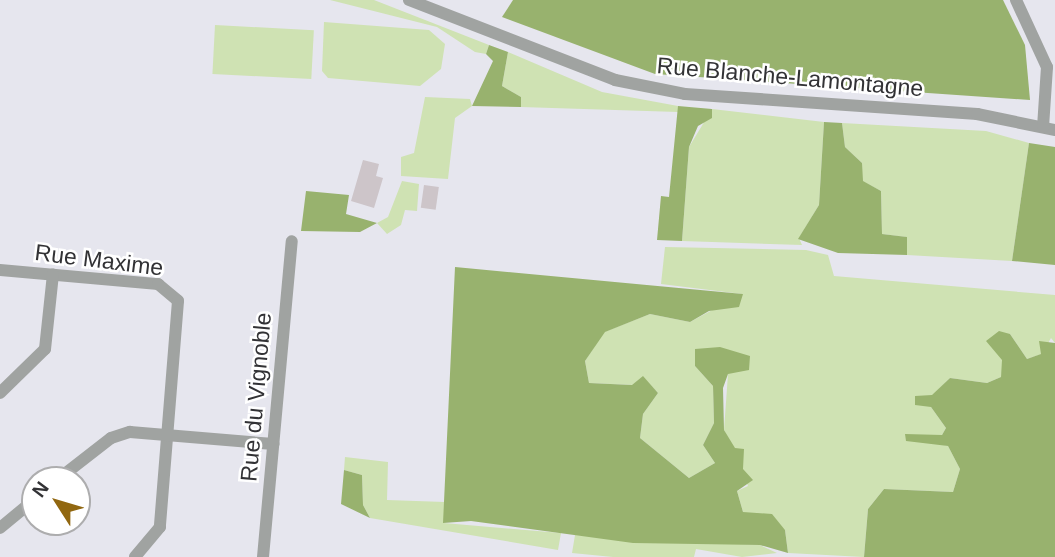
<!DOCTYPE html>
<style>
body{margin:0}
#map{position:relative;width:1055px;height:557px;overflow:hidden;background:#e6e6ee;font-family:Arial,sans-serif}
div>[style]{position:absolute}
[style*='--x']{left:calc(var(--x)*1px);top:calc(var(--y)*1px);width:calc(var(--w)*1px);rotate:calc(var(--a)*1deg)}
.green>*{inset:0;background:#cfe2b3;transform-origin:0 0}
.forest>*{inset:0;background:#98b26e}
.building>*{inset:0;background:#cdc5c9;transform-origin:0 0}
.minor>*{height:12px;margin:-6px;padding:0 6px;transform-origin:6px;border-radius:6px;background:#a0a3a1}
span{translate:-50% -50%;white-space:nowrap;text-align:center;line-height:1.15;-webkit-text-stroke:5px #fff;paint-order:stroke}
.street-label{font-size:23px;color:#323235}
.north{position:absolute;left:21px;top:466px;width:70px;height:70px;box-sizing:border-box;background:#fff;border:2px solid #adadae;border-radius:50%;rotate:307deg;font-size:19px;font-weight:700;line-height:28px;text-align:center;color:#323235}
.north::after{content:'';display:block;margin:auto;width:24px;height:32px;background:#916710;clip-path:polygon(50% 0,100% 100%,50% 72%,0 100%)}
</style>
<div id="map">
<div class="green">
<i style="clip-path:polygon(330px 0,374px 0,489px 45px,486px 54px,475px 52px,437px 27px)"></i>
<i style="clip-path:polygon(324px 22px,429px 30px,445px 44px,441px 69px,420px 86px,328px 78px,322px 71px)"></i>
<i style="left:215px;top:25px;width:99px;height:49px;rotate:3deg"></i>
<i style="clip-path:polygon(508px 52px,602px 92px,678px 106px,678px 112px,521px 107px,521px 97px,502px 86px)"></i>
<i style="clip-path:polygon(425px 97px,470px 99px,472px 106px,455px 118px,448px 179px,401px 176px,401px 157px,414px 153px)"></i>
<i style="clip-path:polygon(712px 109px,824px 122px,819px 205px,799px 238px,802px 245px,682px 241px,689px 147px)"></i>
<i style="clip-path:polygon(842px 123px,986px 131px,1029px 143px,1012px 261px,907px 255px,906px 237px,882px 234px,881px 191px,862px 181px,862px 163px,845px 147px)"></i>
<i style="clip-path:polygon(402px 181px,419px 184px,417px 211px,405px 210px,401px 225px,387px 234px,377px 223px,388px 217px)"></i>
<i style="clip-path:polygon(665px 247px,806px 250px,828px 255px,834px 276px,1055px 295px,1055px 343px,1051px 338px,1042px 354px,1027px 359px,1010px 334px,1001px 377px,987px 383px,950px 378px,932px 396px,931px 407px,946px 428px,942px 435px,906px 435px,948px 446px,960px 469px,953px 492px,884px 489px,868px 509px,864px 557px,788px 553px,785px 530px,743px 512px,737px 491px,748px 486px,724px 430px,728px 374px,695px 366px,713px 386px,714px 423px,703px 445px,715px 463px,689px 478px,640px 438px,643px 414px,658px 393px,643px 377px,633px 385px,589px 383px,585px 361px,604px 332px,650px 314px,690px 322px,742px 294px,661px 284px)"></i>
<i style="clip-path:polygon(345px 457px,388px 462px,387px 500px,445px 502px,444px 523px,561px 533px,558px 550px,370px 518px,363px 505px,362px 475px,344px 470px)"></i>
<i style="clip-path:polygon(575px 535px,760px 545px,777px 553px,742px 557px,696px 549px,694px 557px,613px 557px,572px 553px)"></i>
</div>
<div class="forest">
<i style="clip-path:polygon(513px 0,1003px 0,1025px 45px,1030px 100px,655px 74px,502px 17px)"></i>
<i style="clip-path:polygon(489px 45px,508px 52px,502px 86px,521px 97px,521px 107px,472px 106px,493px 61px,486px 54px)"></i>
<i style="clip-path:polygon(678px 106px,712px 109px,712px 118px,698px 126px,689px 147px,682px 241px,657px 240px,661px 196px,669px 197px)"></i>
<i style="clip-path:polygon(824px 122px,842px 123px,845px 147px,862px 163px,863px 181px,881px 191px,882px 234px,907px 237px,907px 255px,838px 253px,798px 239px,819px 205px)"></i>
<i style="clip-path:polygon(1029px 143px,1055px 147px,1055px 265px,1012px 261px)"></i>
<i style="clip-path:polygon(306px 191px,349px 195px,346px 214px,377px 223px,360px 232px,301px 231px)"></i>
<i style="clip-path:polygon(455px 267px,743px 294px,739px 307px,709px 311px,690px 322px,650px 314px,605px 332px,585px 361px,589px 383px,632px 385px,643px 376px,658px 393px,643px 414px,640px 438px,689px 478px,715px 463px,703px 445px,714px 423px,713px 386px,695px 366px,695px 349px,720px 347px,750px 356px,749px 370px,728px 374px,723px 388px,724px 430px,735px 448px,744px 449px,743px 469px,753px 480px,737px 491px,743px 512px,772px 514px,785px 530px,788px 553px,760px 545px,633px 543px,471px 521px,443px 523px)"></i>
<i style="clip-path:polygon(999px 331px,1010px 334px,1027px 359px,1041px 354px,1039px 341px,1055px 343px,1055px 557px,864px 557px,868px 509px,884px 489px,953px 492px,960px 469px,948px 446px,906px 441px,905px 434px,942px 435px,946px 428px,931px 407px,915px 405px,915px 396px,932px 395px,950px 378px,987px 383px,1001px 377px,1002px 360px,986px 341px)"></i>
<i style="clip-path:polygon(344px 470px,362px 475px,363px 505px,370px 518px,341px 504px)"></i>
</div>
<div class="building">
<i style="clip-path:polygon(363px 160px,379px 164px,376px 176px,383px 178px,374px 208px,351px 201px)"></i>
<i style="left:424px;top:185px;width:15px;height:23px;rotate:8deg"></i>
</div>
<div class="minor">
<i style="--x:409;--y:0;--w:221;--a:21.2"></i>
<i style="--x:615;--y:80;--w:71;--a:11.3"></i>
<i style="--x:685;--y:94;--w:293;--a:3.9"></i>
<i style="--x:977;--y:114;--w:80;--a:11.6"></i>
<i style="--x:1016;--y:0;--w:74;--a:65.2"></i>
<i style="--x:1047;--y:67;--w:60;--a:93.8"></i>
<i style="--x:0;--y:270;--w:159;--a:5.1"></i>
<i style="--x:158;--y:284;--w:26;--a:40"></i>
<i style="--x:178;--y:301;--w:227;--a:94.6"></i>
<i style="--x:160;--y:527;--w:39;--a:130"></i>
<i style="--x:0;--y:393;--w:63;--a:-44.4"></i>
<i style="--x:45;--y:349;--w:75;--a:-83.9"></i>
<i style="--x:57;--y:480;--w:68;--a:-37.9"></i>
<i style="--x:111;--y:438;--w:20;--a:-18"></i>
<i style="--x:130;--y:432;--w:144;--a:4.8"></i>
<i style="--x:0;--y:528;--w:45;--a:-39.6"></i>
<i style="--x:263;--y:557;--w:317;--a:-84.8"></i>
</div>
<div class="street-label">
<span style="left:790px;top:77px;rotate:5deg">Rue Blanche-Lamontagne</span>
<span style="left:99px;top:260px;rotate:7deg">Rue Maxime</span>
<span style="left:256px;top:397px;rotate:-85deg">Rue du Vignoble</span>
</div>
<div class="north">N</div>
</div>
